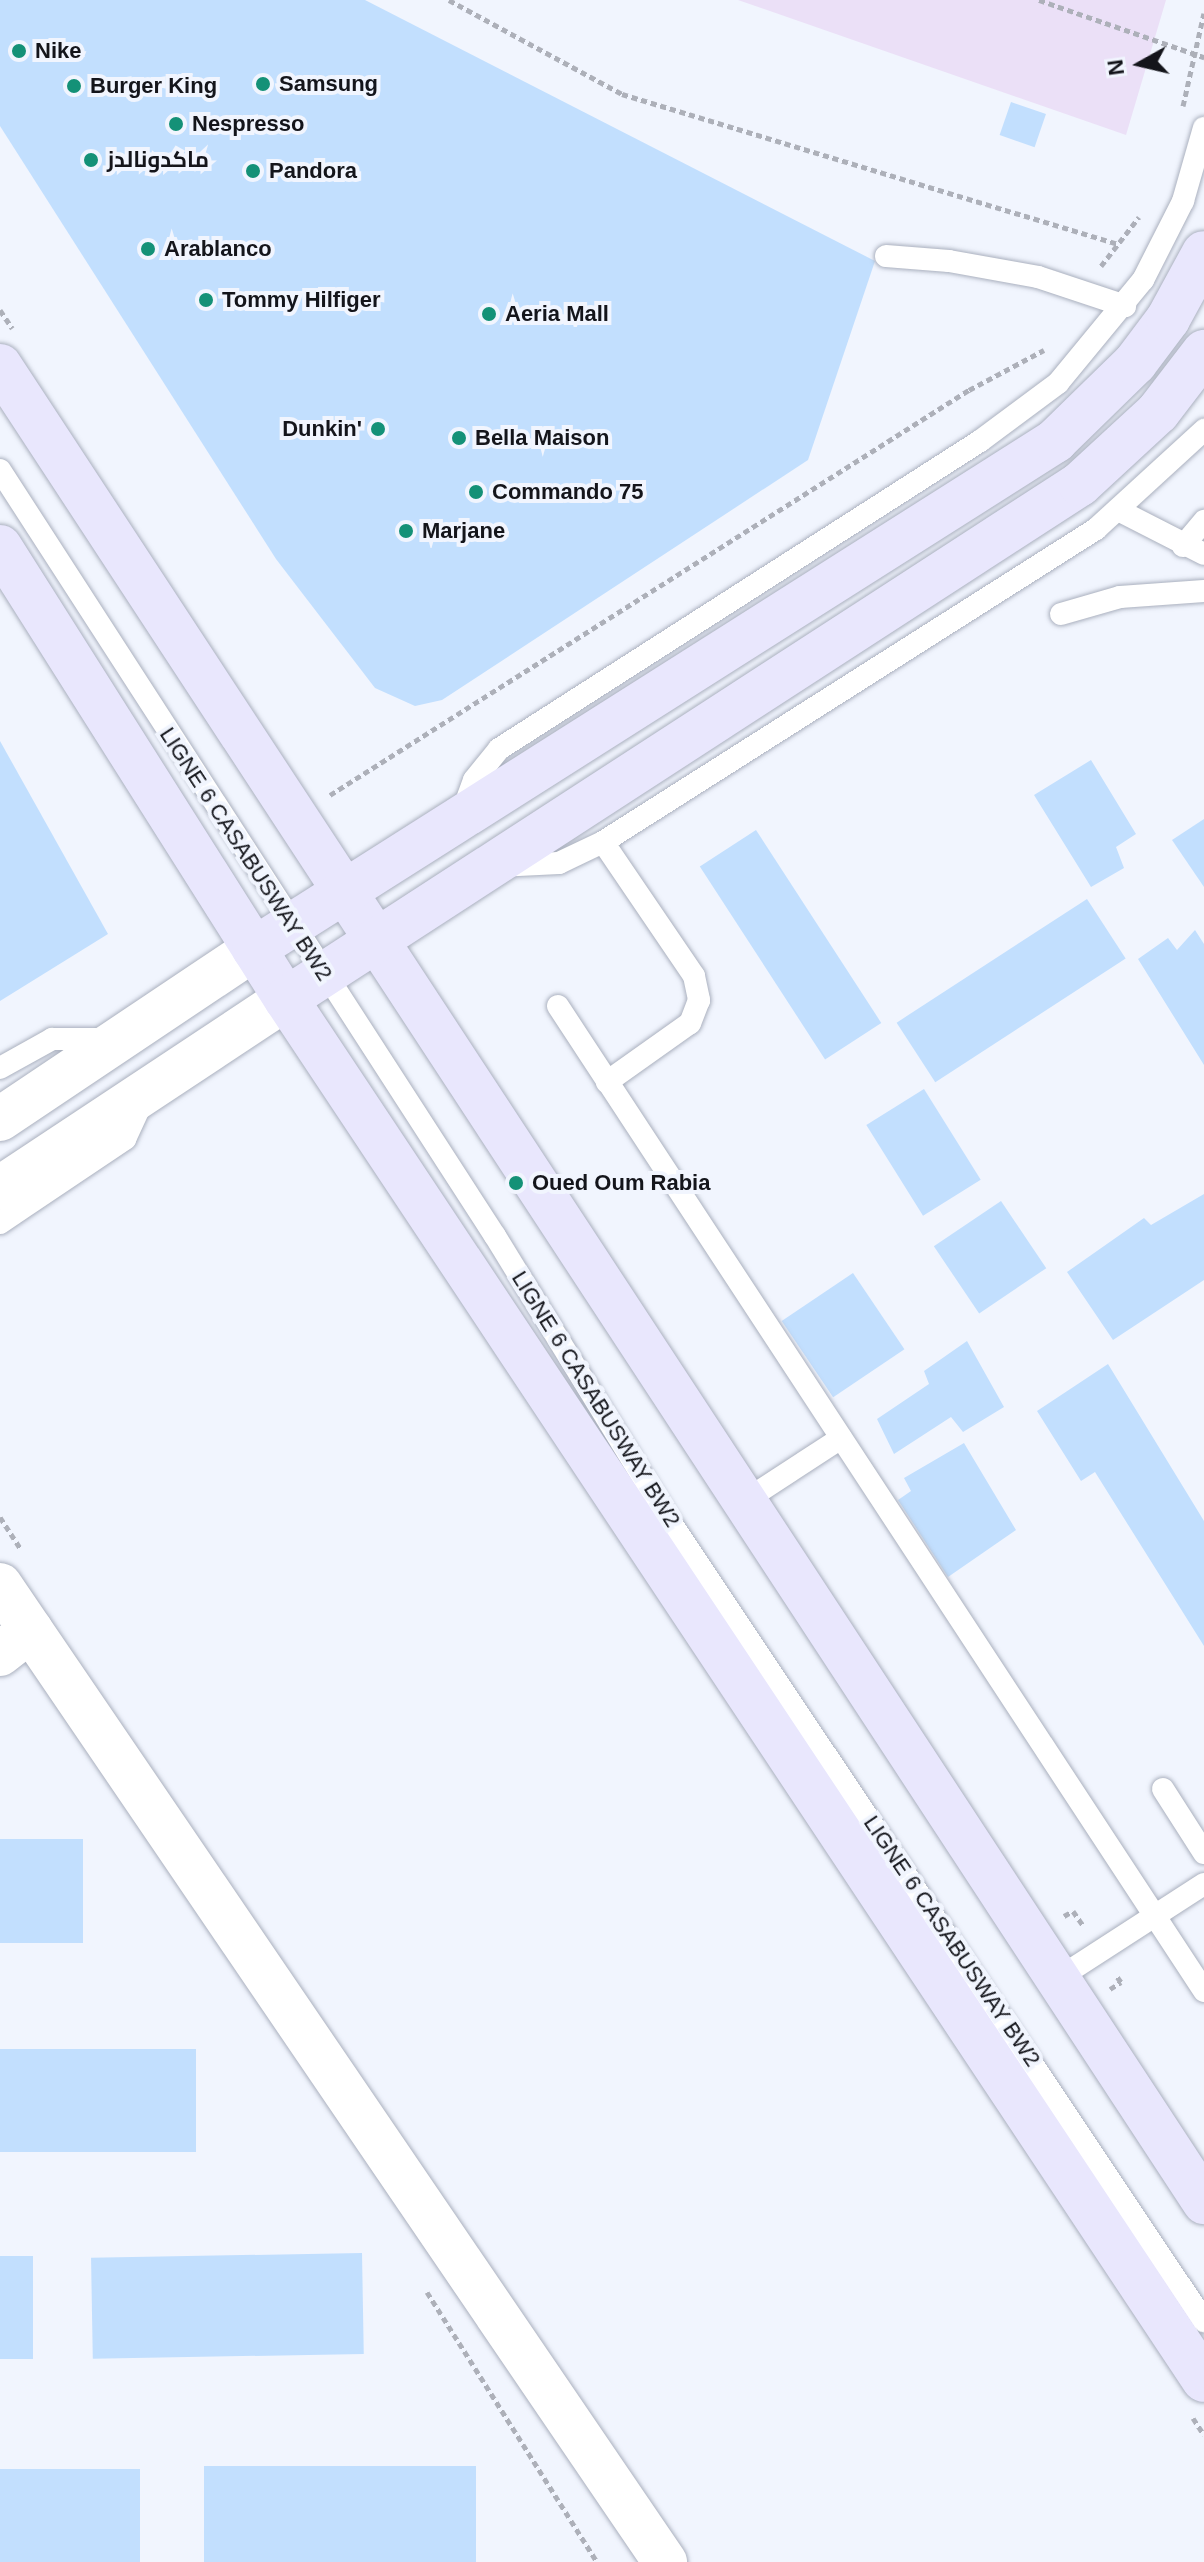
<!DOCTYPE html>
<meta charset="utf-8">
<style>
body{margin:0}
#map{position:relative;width:1204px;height:2562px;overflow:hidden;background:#f1f5fe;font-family:Arial,Cairo,sans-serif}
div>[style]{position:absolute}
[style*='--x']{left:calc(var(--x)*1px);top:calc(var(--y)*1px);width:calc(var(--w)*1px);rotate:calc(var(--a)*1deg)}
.green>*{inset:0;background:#ebe0f7}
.building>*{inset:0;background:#c2dffe;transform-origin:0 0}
.path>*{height:5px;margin-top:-2.5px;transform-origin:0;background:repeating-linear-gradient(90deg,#adb0b9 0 6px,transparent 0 10px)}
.roads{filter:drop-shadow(0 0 2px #aab0be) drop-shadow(0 0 2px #aab0be)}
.service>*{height:22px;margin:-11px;padding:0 11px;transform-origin:11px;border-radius:11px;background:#fff}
.minor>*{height:44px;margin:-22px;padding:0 22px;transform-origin:22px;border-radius:22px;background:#fff}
.tertiary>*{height:44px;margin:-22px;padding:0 22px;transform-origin:22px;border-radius:22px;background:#fff}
.secondary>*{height:44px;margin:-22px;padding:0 22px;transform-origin:22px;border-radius:22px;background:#e9e7fd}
.dots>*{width:22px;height:22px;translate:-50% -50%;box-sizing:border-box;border:4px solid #f1f5fe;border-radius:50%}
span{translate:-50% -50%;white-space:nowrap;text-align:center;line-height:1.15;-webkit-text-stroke:8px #f1f5fe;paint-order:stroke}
.poi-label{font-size:22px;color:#14151b;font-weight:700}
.left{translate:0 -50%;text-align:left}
.right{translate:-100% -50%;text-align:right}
.street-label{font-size:22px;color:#14151b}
.north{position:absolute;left:1100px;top:24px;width:80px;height:80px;-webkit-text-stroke:6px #f1f5fe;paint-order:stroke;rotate:262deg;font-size:22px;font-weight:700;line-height:32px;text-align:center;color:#14151b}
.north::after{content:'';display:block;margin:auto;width:28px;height:36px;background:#14151b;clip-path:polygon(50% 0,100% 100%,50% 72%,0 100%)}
</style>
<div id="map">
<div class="green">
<i style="clip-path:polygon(738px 0,1166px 0,1126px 135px)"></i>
</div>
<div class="building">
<i style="clip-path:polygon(0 0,365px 0,875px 261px,808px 460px,442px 700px,415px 706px,375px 688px,276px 559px,0 126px)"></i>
<i style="left:1011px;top:102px;width:37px;height:35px;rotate:19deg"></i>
<i style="clip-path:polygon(0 741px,108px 934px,0 1001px)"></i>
<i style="clip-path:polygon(1091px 760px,1136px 834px,1116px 847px,1124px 868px,1091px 887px,1034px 795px)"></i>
<i style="clip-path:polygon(1204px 819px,1204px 887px,1172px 840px)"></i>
<i style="left:756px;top:830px;width:230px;height:67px;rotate:57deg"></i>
<i style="left:1087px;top:899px;width:71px;height:227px;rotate:57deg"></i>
<i style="clip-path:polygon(1195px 930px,1204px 944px,1204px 1065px,1138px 959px,1168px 938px,1177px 950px)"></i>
<i style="left:924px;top:1089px;width:107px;height:68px;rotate:58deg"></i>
<i style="clip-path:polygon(1204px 1194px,1204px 1280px,1113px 1340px,1067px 1272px,1144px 1218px,1151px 1225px)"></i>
<i style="left:1001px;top:1201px;width:81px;height:81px;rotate:56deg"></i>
<i style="left:853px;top:1273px;width:92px;height:86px;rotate:56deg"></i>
<i style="clip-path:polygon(967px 1341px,1004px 1407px,963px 1432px,951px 1417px,894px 1454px,877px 1419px,929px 1384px,924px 1371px)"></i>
<i style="clip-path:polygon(1108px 1364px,1204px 1521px,1204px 1646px,1095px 1472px,1081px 1481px,1037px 1411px)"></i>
<i style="clip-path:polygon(964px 1443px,1016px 1530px,948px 1577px,898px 1500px,911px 1491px,904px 1478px)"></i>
<i style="left:83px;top:1839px;width:104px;height:83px;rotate:90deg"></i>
<i style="left:196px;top:2049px;width:103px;height:196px;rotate:90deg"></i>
<i style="left:362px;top:2253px;width:101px;height:271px;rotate:89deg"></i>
<i style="left:0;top:2256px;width:33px;height:103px"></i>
<i style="left:476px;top:2466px;width:96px;height:272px;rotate:90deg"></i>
<i style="left:0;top:2469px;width:140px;height:93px"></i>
</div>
<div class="path">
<i style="--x:449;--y:0;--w:197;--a:28.5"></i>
<i style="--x:622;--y:94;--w:518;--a:16.83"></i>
<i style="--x:1039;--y:0;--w:175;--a:19.1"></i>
<i style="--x:1183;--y:106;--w:95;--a:-77.3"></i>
<i style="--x:1101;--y:266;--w:62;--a:-52.2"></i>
<i style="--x:0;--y:310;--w:22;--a:56"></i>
<i style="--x:330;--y:795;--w:757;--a:-32.37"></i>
<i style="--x:969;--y:390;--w:85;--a:-28.1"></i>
<i style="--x:0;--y:1517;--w:37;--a:57"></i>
<i style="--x:1064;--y:1916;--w:10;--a:-29"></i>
<i style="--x:1073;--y:1911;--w:19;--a:55"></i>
<i style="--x:1110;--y:1989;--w:13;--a:-32"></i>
<i style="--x:1121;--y:1982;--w:9;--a:-126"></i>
<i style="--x:427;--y:2292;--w:319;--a:57.8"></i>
<i style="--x:1193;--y:2418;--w:20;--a:57"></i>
</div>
<div class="roads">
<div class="service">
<i style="--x:886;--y:256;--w:63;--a:4.5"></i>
<i style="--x:949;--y:261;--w:90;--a:10.2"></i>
<i style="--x:1038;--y:277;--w:92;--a:18.4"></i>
<i style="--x:0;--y:470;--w:912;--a:57.13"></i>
<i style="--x:495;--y:1236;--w:337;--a:58.5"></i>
<i style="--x:671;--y:1523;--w:960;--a:56.26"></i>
<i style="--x:1120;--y:511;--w:94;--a:27.1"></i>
<i style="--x:1183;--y:546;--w:33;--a:-50"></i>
<i style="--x:1061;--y:614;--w:61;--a:-16.1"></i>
<i style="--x:1120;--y:597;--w:84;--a:-4.1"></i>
<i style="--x:462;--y:813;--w:35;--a:-70"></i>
<i style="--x:474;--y:780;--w:40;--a:-51"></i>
<i style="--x:499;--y:749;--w:571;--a:-32.63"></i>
<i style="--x:980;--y:441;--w:97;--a:-36.6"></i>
<i style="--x:1058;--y:383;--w:134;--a:-50.5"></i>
<i style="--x:1143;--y:280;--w:89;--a:-63.1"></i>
<i style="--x:1183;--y:201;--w:76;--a:-74"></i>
<i style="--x:603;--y:842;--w:162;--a:55.8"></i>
<i style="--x:694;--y:976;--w:25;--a:78"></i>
<i style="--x:699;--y:1000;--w:25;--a:111"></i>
<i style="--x:690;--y:1023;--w:102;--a:144.6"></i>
<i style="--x:498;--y:866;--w:61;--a:-2.8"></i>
<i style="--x:559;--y:863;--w:49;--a:-25.5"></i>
<i style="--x:603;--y:842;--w:584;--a:-32.41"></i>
<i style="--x:1096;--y:529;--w:147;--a:-42.5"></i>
<i style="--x:558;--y:1006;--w:1178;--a:56.74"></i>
<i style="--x:0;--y:1068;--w:60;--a:-29.1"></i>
<i style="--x:52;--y:1039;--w:61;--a:0"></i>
<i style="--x:0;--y:1223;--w:151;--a:-33.9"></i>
<i style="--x:125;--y:1139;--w:47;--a:-65.1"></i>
<i style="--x:743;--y:1502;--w:117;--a:-33.1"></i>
<i style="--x:1163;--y:1789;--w:76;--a:57.4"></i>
<i style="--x:1057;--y:1979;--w:175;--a:-32.9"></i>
</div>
<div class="minor">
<i style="--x:0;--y:1585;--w:1182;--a:55.76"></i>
<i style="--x:0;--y:1654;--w:39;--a:-38"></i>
</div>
<div class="tertiary">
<i style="--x:0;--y:1119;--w:306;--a:-33.8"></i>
<i style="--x:0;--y:1188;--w:343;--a:-33.5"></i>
</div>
<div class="secondary">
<i style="--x:0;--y:366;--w:2196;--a:56.74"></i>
<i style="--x:0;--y:547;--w:535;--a:57.68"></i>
<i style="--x:286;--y:999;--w:1658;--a:56.39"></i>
<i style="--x:254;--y:949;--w:949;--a:-32.38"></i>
<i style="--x:1055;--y:441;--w:112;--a:-44.3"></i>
<i style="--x:1135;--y:363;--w:55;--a:-53.1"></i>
<i style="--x:1168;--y:319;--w:75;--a:-61.4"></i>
<i style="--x:286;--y:999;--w:946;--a:-32.97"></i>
<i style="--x:1080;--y:484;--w:106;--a:-42.7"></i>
<i style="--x:1158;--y:412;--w:76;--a:-52.5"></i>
</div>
</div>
<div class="dots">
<i style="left:19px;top:51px;background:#149177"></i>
<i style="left:263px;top:84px;background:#149177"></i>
<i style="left:74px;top:86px;background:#149177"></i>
<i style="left:176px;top:124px;background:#149177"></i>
<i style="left:91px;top:160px;background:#149177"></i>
<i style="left:253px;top:171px;background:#149177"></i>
<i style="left:148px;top:249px;background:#149177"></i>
<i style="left:206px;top:300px;background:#149177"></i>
<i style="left:489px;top:314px;background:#149177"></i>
<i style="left:378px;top:429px;background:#149177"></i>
<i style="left:459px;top:438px;background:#149177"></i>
<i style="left:476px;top:492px;background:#149177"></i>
<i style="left:406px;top:531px;background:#149177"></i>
<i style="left:516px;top:1183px;background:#149177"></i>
</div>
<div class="poi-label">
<span class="left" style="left:35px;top:51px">Nike</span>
<span class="left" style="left:279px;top:84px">Samsung</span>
<span class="left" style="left:90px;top:86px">Burger King</span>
<span class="left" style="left:192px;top:124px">Nespresso</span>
<span class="left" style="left:107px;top:160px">ماكدونالدز</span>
<span class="left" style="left:269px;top:171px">Pandora</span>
<span class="left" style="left:164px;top:249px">Arablanco</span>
<span class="left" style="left:222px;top:300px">Tommy Hilfiger</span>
<span class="left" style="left:505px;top:314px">Aeria Mall</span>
<span class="right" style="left:362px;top:429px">Dunkin'</span>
<span class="left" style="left:475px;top:438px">Bella Maison</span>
<span class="left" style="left:492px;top:492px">Commando 75</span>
<span class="left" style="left:422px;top:531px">Marjane</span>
<span class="left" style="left:532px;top:1183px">Oued Oum Rabia</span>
</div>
<div class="street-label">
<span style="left:246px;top:854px;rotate:57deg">LIGNE 6 CASABUSWAY BW2</span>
<span style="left:596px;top:1399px;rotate:58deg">LIGNE 6 CASABUSWAY BW2</span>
<span style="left:952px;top:1941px;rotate:56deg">LIGNE 6 CASABUSWAY BW2</span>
</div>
<div class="north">N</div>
</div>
